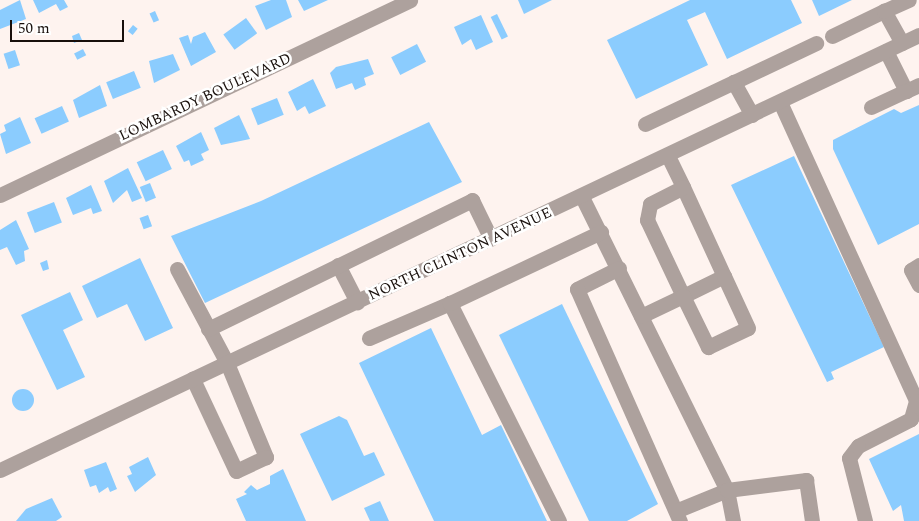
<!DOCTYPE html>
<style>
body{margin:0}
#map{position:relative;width:919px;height:521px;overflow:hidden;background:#fef3ef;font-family:Spectral,serif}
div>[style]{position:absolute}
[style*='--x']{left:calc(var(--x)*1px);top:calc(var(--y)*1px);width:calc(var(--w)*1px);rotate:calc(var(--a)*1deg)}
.building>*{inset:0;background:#8bccfe;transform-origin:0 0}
.round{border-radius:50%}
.minor>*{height:15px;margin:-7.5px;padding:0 7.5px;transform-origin:7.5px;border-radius:7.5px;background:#ada19d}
span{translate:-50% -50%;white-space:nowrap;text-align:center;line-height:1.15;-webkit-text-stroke:5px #fff;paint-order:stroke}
.street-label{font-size:15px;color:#180f0b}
.scale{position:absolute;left:10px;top:20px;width:114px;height:22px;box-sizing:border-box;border:2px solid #180f0b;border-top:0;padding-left:6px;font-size:15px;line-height:18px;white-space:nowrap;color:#180f0b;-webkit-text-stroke:4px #fff;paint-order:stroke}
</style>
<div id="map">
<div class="building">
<i style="clip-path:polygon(20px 0,26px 19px,0 29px,0 10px)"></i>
<i style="clip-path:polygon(33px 0,64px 0,68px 7px,60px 11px,56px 4px,39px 13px)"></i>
<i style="clip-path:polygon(271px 0,286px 0,292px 17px,266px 30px,255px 6px)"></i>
<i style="clip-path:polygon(298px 0,328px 0,304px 11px)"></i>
<i style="clip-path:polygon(518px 0,552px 0,524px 14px)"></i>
<i style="clip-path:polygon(690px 0,791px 0,802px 23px,727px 59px,705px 12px,687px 20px,708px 65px,636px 99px,607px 40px)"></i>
<i style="clip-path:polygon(812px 0,852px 0,819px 16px)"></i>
<i style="left:155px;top:11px;width:10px;height:6px;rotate:66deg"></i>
<i style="left:497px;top:14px;width:25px;height:7px;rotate:64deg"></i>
<i style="clip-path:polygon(481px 15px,493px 42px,476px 50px,471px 39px,462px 45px,454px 27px)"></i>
<i style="left:246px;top:18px;width:19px;height:28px;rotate:54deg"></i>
<i style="left:133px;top:25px;width:6px;height:8px;rotate:39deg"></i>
<i style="clip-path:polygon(205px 32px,216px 52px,191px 66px,179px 38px,188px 35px,191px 44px,193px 37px)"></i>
<i style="clip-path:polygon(79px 33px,82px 40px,74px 43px,72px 36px)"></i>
<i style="left:417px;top:44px;width:20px;height:29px;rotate:63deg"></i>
<i style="left:83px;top:49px;width:7px;height:10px;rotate:63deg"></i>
<i style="left:15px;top:50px;width:16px;height:12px;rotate:72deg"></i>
<i style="clip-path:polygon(173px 54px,180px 70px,154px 83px,149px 61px)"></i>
<i style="clip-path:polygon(368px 59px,374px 74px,364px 78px,366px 85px,355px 90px,352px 83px,336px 89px,330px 73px,336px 67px)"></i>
<i style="left:134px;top:71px;width:18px;height:30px;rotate:68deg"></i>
<i style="clip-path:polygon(313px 79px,326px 106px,309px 114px,305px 106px,297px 111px,288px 92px)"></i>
<i style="clip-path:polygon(100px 85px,107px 106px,79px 118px,73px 100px)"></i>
<i style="left:277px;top:98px;width:18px;height:28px;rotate:68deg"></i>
<i style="clip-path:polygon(919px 105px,919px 224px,878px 245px,833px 149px,833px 140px,894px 109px,901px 113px)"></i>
<i style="left:62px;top:106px;width:17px;height:30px;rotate:66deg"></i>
<i style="clip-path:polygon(239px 115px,250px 139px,221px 145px,214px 128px)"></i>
<i style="clip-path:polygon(20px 117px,31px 143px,6px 154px,0 134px,6px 131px,4px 125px)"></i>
<i style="clip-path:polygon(429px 122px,462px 182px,205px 303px,171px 236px,261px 201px)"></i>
<i style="clip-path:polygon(201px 132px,209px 150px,201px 154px,204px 160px,191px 166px,189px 160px,184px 162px,176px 146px)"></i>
<i style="left:163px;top:150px;width:21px;height:29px;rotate:65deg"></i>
<i style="clip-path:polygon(794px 156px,884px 347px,831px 372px,834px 379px,827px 382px,731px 185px)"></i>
<i style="clip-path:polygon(128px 168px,142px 198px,132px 202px,127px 190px,113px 203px,104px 181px)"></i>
<i style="left:150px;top:183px;width:16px;height:11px;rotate:68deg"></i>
<i style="clip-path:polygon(91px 185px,102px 211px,93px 214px,91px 208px,73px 215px,66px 198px)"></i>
<i style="left:54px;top:202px;width:22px;height:29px;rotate:69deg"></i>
<i style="left:148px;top:215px;width:12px;height:9px;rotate:70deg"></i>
<i style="clip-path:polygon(16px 220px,29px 249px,24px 251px,25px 261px,16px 265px,7px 247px,0 250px,0 230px)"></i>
<i style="clip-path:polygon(140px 258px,173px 328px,145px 341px,127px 304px,97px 318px,82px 286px)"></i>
<i style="clip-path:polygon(47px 260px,49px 269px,43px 271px,40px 263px)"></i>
<i style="clip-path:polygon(70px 292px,83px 320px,63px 330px,85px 377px,57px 390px,21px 315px)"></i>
<i style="clip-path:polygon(562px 304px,658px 504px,627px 521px,589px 521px,499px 335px)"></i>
<i style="clip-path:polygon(431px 328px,482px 435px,501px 425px,547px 521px,434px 521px,359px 363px)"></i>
<i class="round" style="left:12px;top:389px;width:22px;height:22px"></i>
<i style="clip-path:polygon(339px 416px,347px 420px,364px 456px,374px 452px,385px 475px,332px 501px,300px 434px)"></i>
<i style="clip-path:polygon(919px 434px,919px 521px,904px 521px,901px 505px,893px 511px,869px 459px)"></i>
<i style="clip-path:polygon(148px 457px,156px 475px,135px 492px,127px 476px,132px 474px,129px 467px)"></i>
<i style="clip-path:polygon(106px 462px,117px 489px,110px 492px,108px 487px,99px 493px,96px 485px,90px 487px,84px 470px)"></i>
<i style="clip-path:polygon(283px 469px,306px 521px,246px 521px,236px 499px,247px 494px,244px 492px,251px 485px,257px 490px,270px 484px,270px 476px)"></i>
<i style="clip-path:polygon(52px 498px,62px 517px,56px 521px,16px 521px,26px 509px)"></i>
<i style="clip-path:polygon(380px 501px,389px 521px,370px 521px,364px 508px)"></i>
</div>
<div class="minor">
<i style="--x:832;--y:36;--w:58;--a:-25.7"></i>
<i style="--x:902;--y:43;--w:37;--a:-119"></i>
<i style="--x:884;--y:11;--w:27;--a:-24"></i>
<i style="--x:886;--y:51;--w:45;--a:63.4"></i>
<i style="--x:906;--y:91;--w:14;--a:-25"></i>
<i style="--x:780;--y:102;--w:328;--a:65.5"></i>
<i style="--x:916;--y:401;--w:19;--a:106"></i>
<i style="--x:911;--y:419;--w:59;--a:153"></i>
<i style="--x:858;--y:446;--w:15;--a:127"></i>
<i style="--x:849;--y:458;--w:65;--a:75.7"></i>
<i style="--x:871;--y:107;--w:38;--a:-25"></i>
<i style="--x:752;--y:115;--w:38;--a:-119"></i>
<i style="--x:734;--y:82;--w:91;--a:-25.4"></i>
<i style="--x:645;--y:124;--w:98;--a:-25.3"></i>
<i style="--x:668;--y:156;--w:34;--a:64"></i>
<i style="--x:683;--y:187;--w:98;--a:65.3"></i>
<i style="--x:724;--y:276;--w:46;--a:154"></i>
<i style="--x:683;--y:296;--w:84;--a:-115.3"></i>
<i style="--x:647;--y:220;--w:16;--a:-79"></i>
<i style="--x:650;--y:204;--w:37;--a:-27"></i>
<i style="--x:0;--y:195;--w:454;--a:-25.4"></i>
<i style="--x:582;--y:197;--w:327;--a:63.7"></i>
<i style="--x:727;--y:490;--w:32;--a:79"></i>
<i style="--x:338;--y:265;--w:42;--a:62.8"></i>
<i style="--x:919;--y:265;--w:9;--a:148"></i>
<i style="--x:911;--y:270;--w:17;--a:62"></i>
<i style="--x:619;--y:268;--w:47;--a:153.4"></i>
<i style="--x:577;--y:289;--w:254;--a:66.1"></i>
<i style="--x:177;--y:269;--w:106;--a:62"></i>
<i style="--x:227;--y:363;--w:102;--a:67.5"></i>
<i style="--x:266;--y:457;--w:33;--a:155"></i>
<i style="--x:236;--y:471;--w:102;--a:-115.1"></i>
<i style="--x:641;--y:316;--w:47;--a:-25.5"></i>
<i style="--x:683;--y:296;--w:57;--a:63.9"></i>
<i style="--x:708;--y:347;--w:44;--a:-25.4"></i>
<i style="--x:748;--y:328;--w:57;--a:-114.8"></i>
<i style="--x:208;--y:329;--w:294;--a:-26"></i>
<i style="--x:472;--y:200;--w:43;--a:64"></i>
<i style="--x:369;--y:338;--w:88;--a:-23.4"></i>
<i style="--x:0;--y:470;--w:1017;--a:-25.33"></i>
<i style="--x:678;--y:510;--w:53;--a:-22.2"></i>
<i style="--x:727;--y:490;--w:80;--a:-7.2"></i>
<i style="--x:806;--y:480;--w:41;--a:81.7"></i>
<i style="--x:559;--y:521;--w:244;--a:-116.6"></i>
<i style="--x:450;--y:303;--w:167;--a:-25.2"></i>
</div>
<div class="street-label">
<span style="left:205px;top:97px;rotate:-25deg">LOMBARDY BOULEVARD</span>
<span style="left:460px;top:254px;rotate:-25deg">NORTH CLINTON AVENUE</span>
</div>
<div class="scale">50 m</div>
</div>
